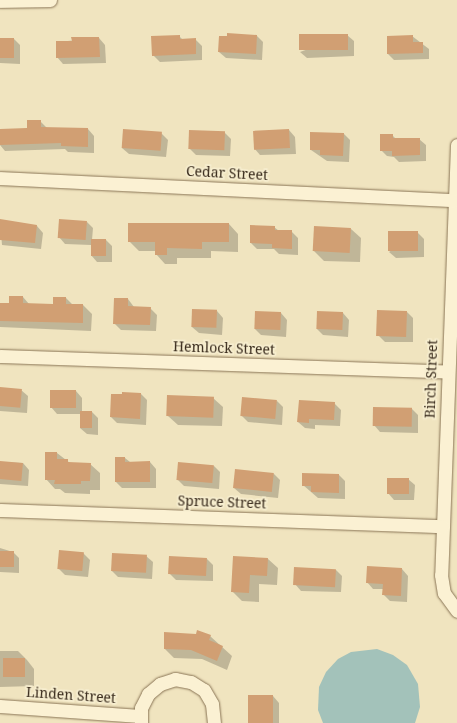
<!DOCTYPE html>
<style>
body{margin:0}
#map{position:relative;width:457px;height:723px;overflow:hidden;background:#f0e4bf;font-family:"Noto Serif",serif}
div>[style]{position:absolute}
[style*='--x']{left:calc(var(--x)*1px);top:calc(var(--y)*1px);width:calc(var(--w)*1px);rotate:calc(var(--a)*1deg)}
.water>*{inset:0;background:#a3c2ba}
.shadow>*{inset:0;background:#0003}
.building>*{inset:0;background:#d19f73;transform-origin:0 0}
.roads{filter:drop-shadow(0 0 1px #8a7556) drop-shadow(0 0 1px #8a7556)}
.minor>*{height:13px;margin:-6.5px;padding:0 6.5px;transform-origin:6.5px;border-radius:6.5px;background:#fbf1d3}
span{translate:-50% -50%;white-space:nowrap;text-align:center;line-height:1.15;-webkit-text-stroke:3.5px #f7eecf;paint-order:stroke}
.street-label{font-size:14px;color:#392b1c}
</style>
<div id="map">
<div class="water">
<i style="clip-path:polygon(377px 649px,393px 655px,407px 665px,418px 684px,420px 707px,415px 723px,323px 723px,318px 710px,319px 687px,326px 672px,338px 659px,351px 652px)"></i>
</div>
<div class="shadow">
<i style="clip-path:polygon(347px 35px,354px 41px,354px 56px,307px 58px,300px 52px)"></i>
<i style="clip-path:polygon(179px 36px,183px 40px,195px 39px,202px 46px,202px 60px,160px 62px,153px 55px)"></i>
<i style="clip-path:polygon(257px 36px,263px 42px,262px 60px,226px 58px,219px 52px)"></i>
<i style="clip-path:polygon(412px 36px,429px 49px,429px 59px,394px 60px,388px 54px)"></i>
<i style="clip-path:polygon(99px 38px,105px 45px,106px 63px,63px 64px,57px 57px,57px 42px)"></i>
<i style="clip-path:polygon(0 39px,14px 39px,20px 45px,20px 64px,0 63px)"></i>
<i style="clip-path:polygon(40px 121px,47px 128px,88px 129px,94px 136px,94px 153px,68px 152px,65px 149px,5px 151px,0 145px,0 130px,28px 129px)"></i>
<i style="clip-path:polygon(289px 130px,295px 137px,296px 154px,260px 155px,254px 148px)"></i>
<i style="clip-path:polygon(224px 132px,231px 139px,230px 156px,196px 155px,189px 148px)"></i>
<i style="clip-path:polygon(161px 133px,168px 140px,166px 157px,129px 154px,122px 148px)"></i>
<i style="clip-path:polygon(344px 134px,350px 140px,349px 162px,327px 161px,311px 150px)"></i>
<i style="clip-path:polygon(392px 135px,396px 139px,419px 139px,426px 145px,426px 161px,399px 162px,394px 157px,387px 156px,381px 150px)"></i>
<i style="clip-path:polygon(0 220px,37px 226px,43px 233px,41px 249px,2px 245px)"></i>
<i style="clip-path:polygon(87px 222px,93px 228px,92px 240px,106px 240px,112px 246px,112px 262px,97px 262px,91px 255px,91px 245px,65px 244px,59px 237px)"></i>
<i style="clip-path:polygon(229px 224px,238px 234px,238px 252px,211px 251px,211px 258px,177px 258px,177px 264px,165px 264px,156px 254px,156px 251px,139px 251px,129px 241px)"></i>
<i style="clip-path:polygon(274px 227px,279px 231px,291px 231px,298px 238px,298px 255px,279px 254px,274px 249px,257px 249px,251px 243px)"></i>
<i style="clip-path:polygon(351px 229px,361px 238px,360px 262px,324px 261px,314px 251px)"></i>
<i style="clip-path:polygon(417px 232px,424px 239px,424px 257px,396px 258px,389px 252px)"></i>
<i style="clip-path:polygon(23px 297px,29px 304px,54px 305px,66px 298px,73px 305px,83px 305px,92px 314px,91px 331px,0 327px,0 304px,10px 304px)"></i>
<i style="clip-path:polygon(128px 299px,134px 307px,150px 308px,157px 315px,156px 331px,121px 330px,114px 323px)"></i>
<i style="clip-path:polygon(217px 311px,223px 318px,222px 335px,199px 333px,192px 327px)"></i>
<i style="clip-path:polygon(256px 312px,281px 313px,287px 320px,286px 337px,261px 335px,255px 329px)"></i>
<i style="clip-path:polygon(407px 312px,413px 318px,413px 342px,385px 342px,378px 335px)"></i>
<i style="clip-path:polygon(343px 313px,349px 320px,348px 337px,323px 335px,317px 329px)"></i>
<i style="clip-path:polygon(0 388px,21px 390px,28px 396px,27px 413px,0 411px)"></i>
<i style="clip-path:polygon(76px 391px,82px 398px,82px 412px,92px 412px,98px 418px,98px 435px,87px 434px,80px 428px,81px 414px,57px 414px,51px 407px)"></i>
<i style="clip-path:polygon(141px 394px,147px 400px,146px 425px,117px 423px,111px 417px)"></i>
<i style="clip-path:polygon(213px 398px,223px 407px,222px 426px,178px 425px,168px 416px)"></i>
<i style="clip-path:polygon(277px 401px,283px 407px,282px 425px,248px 422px,242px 416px)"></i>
<i style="clip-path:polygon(334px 403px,341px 410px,340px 426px,315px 425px,315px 429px,305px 428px,298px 422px)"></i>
<i style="clip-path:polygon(374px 408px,412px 409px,418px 415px,418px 433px,380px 432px,374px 425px)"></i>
<i style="clip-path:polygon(57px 453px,70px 463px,90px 464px,100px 473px,100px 490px,90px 490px,90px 494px,65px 493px,60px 489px,55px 489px,46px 479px)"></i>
<i style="clip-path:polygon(116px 458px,125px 458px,130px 462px,150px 462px,156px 469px,156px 488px,122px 488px,116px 482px)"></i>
<i style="clip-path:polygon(0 462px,23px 463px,29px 470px,28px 486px,0 484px)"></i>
<i style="clip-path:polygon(214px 466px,220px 472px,219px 489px,184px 486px,178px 480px)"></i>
<i style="clip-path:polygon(274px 474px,280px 480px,278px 498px,241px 494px,234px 488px)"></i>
<i style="clip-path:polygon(339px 475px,345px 481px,345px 499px,318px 498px,303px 485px)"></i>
<i style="clip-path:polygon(408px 479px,415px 485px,414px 500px,394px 500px,388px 493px)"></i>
<i style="clip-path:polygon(0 548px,13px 552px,19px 558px,19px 573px,0 572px)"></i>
<i style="clip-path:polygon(83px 553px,90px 560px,88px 577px,65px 575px,58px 568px)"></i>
<i style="clip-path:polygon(113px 554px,146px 556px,153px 562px,152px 579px,118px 577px,112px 571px)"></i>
<i style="clip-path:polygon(234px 557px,268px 559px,278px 568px,277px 585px,259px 584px,259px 602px,242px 601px,232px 591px)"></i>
<i style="clip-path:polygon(207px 559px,213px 565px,213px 581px,176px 580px,169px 573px)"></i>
<i style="clip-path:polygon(402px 569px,408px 576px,407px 602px,390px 601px,383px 594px,384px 589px,373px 589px,367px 582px)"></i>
<i style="clip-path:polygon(336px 570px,342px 576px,341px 592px,301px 591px,295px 584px)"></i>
<i style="clip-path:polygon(210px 636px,232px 656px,227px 670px,202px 659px,174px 658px,165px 649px)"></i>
<i style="clip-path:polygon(0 651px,18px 651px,27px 660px,34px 669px,34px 686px,0 687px)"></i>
<i style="clip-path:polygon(249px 696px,273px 696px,279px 703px,279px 723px,251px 723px)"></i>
</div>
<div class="building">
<i style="clip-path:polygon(227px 33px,257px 35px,256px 54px,218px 52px,219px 36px,227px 36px)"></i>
<i style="left:348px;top:34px;width:16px;height:49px;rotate:90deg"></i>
<i style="clip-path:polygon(180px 35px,180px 39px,196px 38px,196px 54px,152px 56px,151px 36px)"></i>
<i style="clip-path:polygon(413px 35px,413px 42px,423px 42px,423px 53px,387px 54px,387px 36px)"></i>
<i style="clip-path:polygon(71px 37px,99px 37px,100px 57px,56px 58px,56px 41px,72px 41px)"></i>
<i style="left:0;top:38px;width:14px;height:20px"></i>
<i style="clip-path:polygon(27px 120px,41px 120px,41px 127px,88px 128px,88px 147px,61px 146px,61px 143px,0 145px,0 129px,27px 128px)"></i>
<i style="left:123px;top:129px;width:39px;height:19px;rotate:4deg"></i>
<i style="left:289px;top:129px;width:19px;height:36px;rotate:87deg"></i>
<i style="left:189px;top:130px;width:36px;height:19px;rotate:2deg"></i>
<i style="clip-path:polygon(310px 132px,344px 133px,343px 156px,320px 155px,320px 150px,310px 150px)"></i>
<i style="clip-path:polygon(380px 134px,393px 134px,393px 138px,420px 138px,420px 155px,392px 156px,392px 151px,380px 151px)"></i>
<i style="clip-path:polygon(0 219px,37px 225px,35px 243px,0 240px)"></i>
<i style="left:59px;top:219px;width:28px;height:19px;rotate:4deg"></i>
<i style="clip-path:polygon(128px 223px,229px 223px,229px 242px,202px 242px,202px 249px,167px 248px,167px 255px,155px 255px,155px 242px,128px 242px)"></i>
<i style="clip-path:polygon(250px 225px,275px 226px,275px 230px,292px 230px,292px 249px,272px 248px,272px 244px,250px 243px)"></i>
<i style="left:314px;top:226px;width:37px;height:25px;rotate:3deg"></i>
<i style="left:418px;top:231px;width:20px;height:30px;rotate:90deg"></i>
<i style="left:91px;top:239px;width:15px;height:17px"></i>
<i style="clip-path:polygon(9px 296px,23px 296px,23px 303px,53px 304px,53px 297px,66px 297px,66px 304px,83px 304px,83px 323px,0 321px,0 303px,9px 303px)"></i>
<i style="clip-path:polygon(114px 298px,128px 298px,128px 306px,151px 307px,150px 325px,113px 324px)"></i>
<i style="left:192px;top:309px;width:25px;height:18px;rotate:2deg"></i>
<i style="left:377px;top:310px;width:30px;height:26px;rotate:2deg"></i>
<i style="left:255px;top:311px;width:26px;height:18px;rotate:2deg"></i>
<i style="left:317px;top:311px;width:26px;height:18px;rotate:2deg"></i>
<i style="left:0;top:387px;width:22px;height:19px;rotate:5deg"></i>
<i style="left:50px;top:390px;width:26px;height:18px"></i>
<i style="clip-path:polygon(122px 392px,141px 393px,140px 419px,110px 417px,111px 394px,122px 394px)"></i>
<i style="left:167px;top:395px;width:47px;height:21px;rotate:2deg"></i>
<i style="left:242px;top:397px;width:35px;height:19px;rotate:5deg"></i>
<i style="clip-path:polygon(299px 400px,335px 402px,334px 420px,309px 419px,309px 423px,297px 422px)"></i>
<i style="left:373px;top:407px;width:39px;height:19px;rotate:1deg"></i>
<i style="left:80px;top:411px;width:12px;height:17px"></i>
<i style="clip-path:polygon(45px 452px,57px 452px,57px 459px,68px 459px,68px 462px,91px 463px,90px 481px,81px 481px,81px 484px,54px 484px,55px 480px,45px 480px)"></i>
<i style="clip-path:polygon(115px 457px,125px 457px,125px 462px,150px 461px,150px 482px,115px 482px)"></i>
<i style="left:0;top:461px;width:23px;height:18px;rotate:5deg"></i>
<i style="left:178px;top:462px;width:36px;height:18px;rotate:5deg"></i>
<i style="left:235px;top:469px;width:39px;height:19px;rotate:6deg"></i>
<i style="clip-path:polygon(302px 473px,339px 474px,339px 493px,311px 492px,311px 486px,302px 486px)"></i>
<i style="left:387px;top:478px;width:22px;height:16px"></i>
<i style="left:59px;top:550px;width:25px;height:19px;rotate:5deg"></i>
<i style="left:0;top:551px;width:14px;height:16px"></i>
<i style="left:112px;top:553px;width:35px;height:18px;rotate:3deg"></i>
<i style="left:169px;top:556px;width:38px;height:18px;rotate:3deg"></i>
<i style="clip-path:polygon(233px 556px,268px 558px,267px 576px,250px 575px,249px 593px,231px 592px)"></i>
<i style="clip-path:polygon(367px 566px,402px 568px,401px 596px,382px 595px,383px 584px,366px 583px)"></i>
<i style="left:294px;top:567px;width:42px;height:18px;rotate:3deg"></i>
<i style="clip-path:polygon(197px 630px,211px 635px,209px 640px,223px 646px,217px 661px,191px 650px,164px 649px,164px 632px,196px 634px)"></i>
<i style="left:3px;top:658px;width:22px;height:19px"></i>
<i style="left:248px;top:695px;width:25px;height:28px"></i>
</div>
<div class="roads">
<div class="minor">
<i style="--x:0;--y:1;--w:50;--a:-1.1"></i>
<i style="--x:457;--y:145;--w:430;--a:92.1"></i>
<i style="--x:441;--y:575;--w:18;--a:81"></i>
<i style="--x:444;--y:593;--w:22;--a:54"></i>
<i style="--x:0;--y:178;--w:454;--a:2.8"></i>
<i style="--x:0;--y:356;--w:447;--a:2"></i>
<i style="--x:0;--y:510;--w:443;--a:2.1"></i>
<i style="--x:0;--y:706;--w:140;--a:4.1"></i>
<i style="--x:141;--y:723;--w:15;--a:-90"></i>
<i style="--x:141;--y:708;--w:16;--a:-63"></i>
<i style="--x:148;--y:694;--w:16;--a:-40"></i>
<i style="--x:160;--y:684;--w:16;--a:-18"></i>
<i style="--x:175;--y:679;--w:16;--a:11"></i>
<i style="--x:191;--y:682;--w:15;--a:32"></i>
<i style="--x:204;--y:690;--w:16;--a:60"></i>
<i style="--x:212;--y:704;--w:19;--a:84"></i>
</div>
</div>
<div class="street-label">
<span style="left:227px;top:173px;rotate:3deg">Cedar Street</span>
<span style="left:224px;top:348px;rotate:2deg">Hemlock Street</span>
<span style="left:431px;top:379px;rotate:-88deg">Birch Street</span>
<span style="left:222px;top:502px;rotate:2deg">Spruce Street</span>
<span style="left:71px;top:695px;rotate:4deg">Linden Street</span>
</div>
</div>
